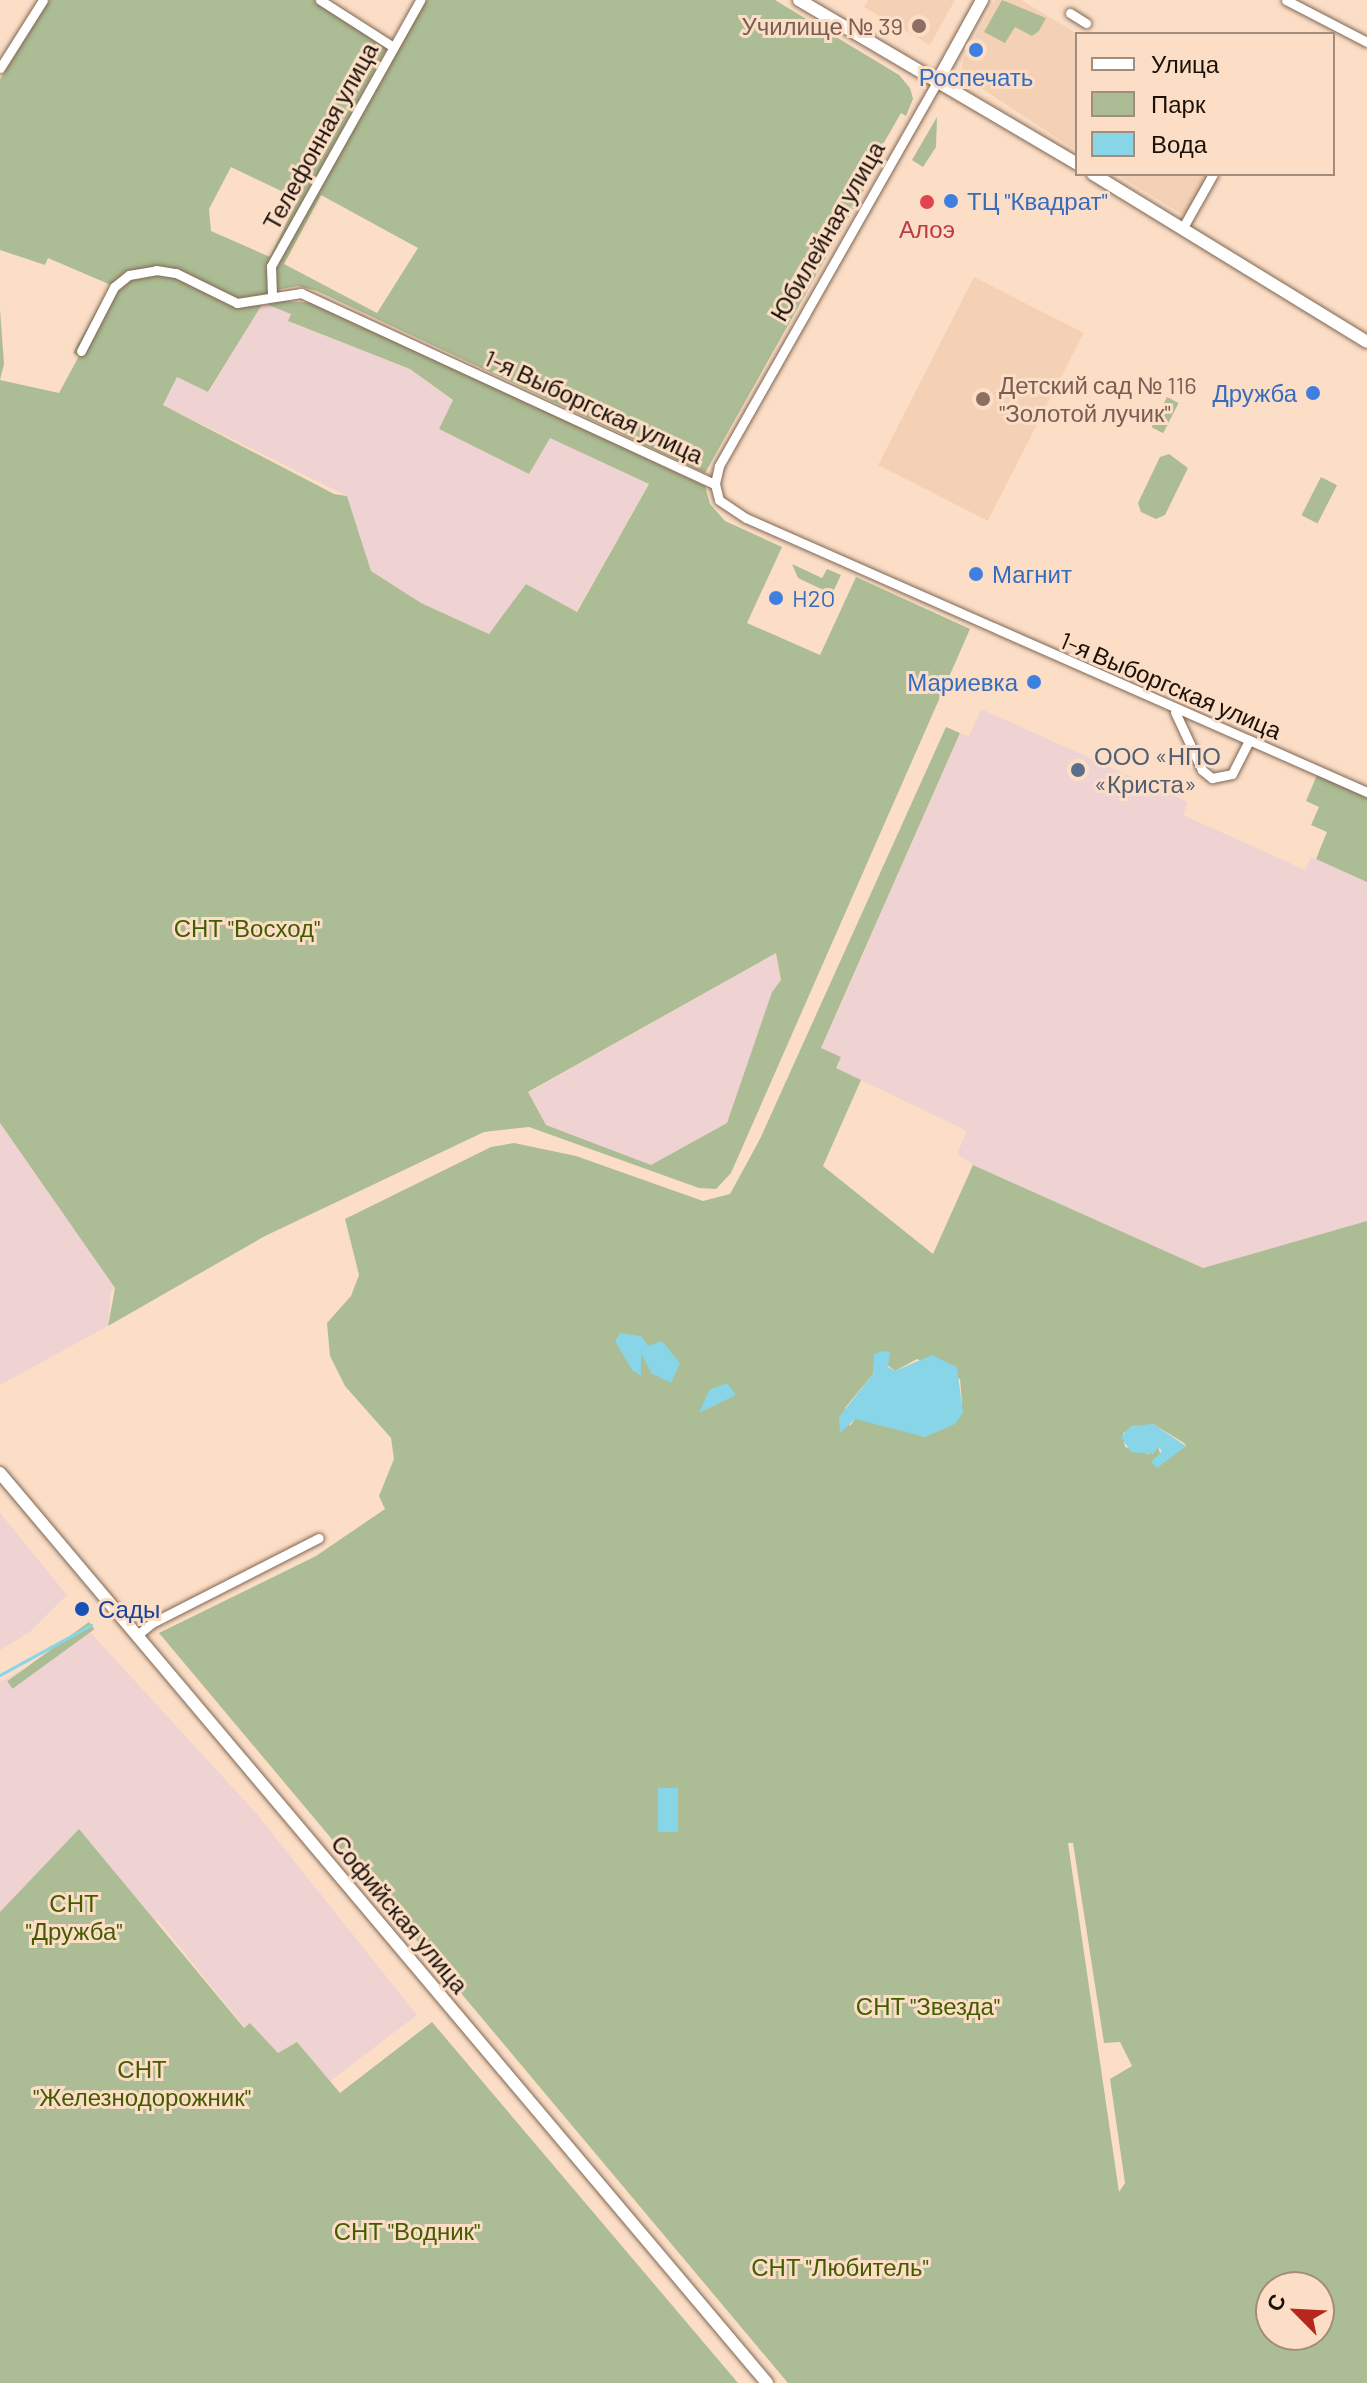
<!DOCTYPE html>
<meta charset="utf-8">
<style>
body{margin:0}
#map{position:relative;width:1367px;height:2383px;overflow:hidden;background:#fcdec7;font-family:Barlow,sans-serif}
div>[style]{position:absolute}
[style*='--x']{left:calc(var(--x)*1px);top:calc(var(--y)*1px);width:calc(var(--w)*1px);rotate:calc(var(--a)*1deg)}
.built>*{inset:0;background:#f4d0b4;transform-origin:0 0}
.industrial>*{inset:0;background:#eed3d2}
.green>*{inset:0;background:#acbc94;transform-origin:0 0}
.water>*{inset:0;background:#87d5e7;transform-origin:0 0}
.stream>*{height:3px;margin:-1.5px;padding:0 1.5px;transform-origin:1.5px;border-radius:1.5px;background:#87d5e7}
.roads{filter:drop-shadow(0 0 2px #7f6651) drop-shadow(0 0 2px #7f6651)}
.street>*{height:9px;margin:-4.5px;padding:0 4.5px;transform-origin:4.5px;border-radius:4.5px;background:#fff}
.secondary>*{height:12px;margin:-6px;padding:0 6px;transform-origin:6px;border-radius:6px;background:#fff}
.dots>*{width:22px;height:22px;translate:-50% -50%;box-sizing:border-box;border:4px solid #fcdec7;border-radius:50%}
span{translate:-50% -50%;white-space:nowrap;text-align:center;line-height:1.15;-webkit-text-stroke:6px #fcdec7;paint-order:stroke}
.education-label{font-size:24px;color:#785e54}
.right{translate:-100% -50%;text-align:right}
.left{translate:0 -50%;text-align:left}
.shop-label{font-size:24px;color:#366cbe}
.street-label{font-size:24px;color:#1a1108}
.health-label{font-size:24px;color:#be3a42}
.service-label{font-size:24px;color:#4e5e75}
.park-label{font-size:24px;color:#435c00}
.transit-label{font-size:24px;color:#164399}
.legend{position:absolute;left:1075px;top:32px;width:260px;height:144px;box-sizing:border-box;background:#fcdec7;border:2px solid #a28c7b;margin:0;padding:10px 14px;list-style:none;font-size:24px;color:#1a1108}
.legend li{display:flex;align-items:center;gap:16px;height:40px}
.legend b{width:40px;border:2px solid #a28c7b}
.north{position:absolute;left:1255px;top:2271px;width:80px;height:80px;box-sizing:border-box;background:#fcdec7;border:2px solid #a28c7b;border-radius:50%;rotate:294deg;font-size:22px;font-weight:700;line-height:32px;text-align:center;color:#1a1108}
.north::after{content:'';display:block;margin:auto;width:28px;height:36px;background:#b6281c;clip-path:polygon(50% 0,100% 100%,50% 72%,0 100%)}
</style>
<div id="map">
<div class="built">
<i style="clip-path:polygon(868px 0,955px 0,930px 45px,864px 7px)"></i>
<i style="clip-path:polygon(995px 0,1021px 0,1078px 34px,1077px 151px,961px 75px,963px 59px)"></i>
<i style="clip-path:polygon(1116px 174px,1209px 174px,1185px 216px)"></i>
<i style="left:974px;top:277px;width:123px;height:211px;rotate:27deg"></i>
</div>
<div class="industrial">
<i style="clip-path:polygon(263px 303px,292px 314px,289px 322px,410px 369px,453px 400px,439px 429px,529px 474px,550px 438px,649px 484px,576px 612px,526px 584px,490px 634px,421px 603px,371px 571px,347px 496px,163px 405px,177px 376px,209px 392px)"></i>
<i style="clip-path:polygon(981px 709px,1188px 802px,1183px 815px,1305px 870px,1311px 857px,1367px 881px,1367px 1221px,1203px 1268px,973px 1165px,957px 1154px,967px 1131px,836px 1068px,821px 1049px,960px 733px,969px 736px)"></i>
<i style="clip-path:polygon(776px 953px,781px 980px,772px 992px,727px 1123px,650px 1166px,546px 1125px,528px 1093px)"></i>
<i style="clip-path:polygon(0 1123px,115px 1288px,111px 1291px,108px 1326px,0 1385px)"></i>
<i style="clip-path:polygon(0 1513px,67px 1595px,30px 1632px,0 1650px)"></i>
<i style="clip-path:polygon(90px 1632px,256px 1813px,417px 2015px,329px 2082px,297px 2042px,278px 2053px,251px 2024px,245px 2028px,158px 1920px,0 1912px,0 1682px)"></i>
</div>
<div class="green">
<i style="clip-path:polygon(evenodd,49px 0,314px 0,388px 47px,269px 263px,268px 300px,315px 303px,705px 486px,710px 504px,725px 521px,782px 547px,747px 623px,820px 655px,856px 577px,970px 629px,731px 1173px,716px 1189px,699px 1188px,529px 1127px,484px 1132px,265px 1236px,108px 1326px,115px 1288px,0 1123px,0 309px,4px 364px,0 380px,59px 393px,79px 356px,73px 353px,111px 285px,48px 258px,45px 265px,0 250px,0 79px,49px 0,231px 167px,298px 199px,270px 257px,211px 231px,209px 209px,231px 167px,49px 0,263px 303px,291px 314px,288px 321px,410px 369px,453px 400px,439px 429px,529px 474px,550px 438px,649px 484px,577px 612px,526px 584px,489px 634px,421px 603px,371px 571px,347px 496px,334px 494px,163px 405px,177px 377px,208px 392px,263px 303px,49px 0,776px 953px,781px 980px,772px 992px,727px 1123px,651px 1165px,546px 1125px,528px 1092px,776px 953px)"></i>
<i style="clip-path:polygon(evenodd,427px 0,775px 0,899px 75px,910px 88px,913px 99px,906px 116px,901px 113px,882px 146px,887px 149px,705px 473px,317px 291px,298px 286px,276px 290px,275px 268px,395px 48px,427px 0,321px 195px,418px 248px,377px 313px,284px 264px,321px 195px)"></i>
<i style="clip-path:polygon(1002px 0,1046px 18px,1039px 31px,1032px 36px,1015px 27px,1005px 43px,984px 32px)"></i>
<i style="clip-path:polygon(937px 117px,936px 147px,923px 167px,912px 160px)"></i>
<i style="left:1167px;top:397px;width:13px;height:34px;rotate:27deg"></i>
<i style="clip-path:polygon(1169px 454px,1188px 468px,1165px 515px,1156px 519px,1141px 512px,1138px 503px,1160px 457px)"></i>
<i style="left:1321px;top:477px;width:18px;height:43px;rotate:27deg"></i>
<i style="clip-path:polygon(792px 564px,822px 578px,827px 569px,841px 575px,832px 594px,798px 578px)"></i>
<i style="clip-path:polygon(evenodd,946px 727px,960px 733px,821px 1048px,841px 1057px,836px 1068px,861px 1080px,823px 1166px,933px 1254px,973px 1165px,1203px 1268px,1367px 1221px,1367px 2383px,788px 2383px,159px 1633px,316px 1556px,385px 1509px,379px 1496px,394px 1459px,391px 1438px,345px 1386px,330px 1356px,327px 1323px,351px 1296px,359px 1275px,345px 1219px,491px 1147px,514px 1143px,576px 1156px,703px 1201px,730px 1194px,760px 1139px,946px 727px,875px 1355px,895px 1371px,917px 1359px,960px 1379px,962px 1403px,925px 1437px,864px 1419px,855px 1419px,850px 1426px,845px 1408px,873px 1374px,875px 1355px,946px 727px,1153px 1424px,1184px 1443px,1186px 1446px,1163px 1462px,1158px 1447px,1148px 1454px,1125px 1447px,1123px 1433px,1153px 1424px,946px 727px,1068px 1843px,1073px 1843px,1104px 2043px,1120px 2042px,1132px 2066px,1110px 2079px,1125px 2183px,1119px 2192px,1068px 1843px,946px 727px,1271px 2287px,1319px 2287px,1319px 2335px,1271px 2335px,1271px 2287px)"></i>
<i style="clip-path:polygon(1317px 775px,1367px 798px,1367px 882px,1316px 859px,1327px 832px,1311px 825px,1319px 807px,1306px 801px)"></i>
<i style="left:89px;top:1622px;width:9px;height:101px;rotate:54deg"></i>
<i style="clip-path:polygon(79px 1829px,244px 2028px,250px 2023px,278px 2053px,297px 2042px,340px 2093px,432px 2022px,738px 2383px,0 2383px,0 1912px)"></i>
</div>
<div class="water">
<i style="clip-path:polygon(620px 1333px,641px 1336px,648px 1346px,662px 1341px,680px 1363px,671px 1383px,651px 1373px,641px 1353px,641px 1376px,632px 1370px,615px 1341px)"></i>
<i style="clip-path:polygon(882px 1351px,890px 1352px,888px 1367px,895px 1371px,932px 1355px,957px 1367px,963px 1413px,955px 1424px,925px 1437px,855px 1419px,840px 1433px,839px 1417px,873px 1374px,874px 1354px)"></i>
<i style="clip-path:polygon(727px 1383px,736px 1395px,699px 1413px,709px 1390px)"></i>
<i style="clip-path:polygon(1153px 1424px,1186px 1446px,1157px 1468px,1151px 1462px,1162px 1451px,1158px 1447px,1153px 1454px,1131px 1452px,1121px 1437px,1131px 1426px)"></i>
<i style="left:658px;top:1788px;width:20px;height:44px"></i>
</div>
<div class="stream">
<i style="--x:0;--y:1675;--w:104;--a:-28.8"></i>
</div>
<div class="roads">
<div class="street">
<i style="--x:320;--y:0;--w:85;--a:32.6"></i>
<i style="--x:1286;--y:0;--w:91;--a:27.4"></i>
<i style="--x:1070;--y:13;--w:19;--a:32"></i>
<i style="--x:0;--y:68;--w:80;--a:-57.7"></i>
<i style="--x:937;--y:82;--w:442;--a:119.6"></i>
<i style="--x:719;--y:466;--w:18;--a:103"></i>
<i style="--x:715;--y:484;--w:16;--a:76"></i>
<i style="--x:719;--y:500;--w:32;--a:34"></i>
<i style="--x:746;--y:518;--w:679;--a:23.81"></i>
<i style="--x:1182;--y:229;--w:63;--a:-60.6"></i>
<i style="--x:272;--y:295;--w:29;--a:-92"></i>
<i style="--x:271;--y:266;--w:305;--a:-60.7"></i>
<i style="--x:81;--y:351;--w:72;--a:-62.7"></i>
<i style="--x:114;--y:287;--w:19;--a:-39"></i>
<i style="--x:129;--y:275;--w:27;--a:-10"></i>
<i style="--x:156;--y:270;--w:20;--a:9"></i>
<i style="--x:176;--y:273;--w:68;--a:26.2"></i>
<i style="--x:237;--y:303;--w:65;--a:-8.9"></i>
<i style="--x:301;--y:293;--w:456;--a:24.8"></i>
<i style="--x:1175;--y:712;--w:64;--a:65"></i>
<i style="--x:1202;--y:770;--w:13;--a:39"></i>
<i style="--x:1212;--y:778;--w:20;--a:-11"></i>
<i style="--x:1232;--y:774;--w:38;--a:-63"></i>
<i style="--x:136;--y:1636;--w:21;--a:-39"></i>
<i style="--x:152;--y:1623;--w:187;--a:-27"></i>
</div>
<div class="secondary">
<i style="--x:799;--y:0;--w:323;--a:30.5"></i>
<i style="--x:937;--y:82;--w:94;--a:-61.2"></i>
<i style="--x:1093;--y:174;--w:321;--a:31.5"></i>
<i style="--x:0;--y:1473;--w:1190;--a:49.87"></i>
</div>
</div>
<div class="dots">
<i style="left:919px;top:26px;background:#8d6e63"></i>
<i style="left:976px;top:50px;background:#3f7fe0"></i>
<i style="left:951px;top:201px;background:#3f7fe0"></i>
<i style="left:927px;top:202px;background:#e0444e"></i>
<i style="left:1313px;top:393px;background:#3f7fe0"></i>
<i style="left:983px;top:399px;background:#8d6e63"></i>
<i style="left:976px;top:574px;background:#3f7fe0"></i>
<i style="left:776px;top:598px;background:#3f7fe0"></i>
<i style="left:1034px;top:682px;background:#3f7fe0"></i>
<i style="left:1078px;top:770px;background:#5c6f8a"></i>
<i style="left:82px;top:1609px;background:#1a4fb4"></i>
</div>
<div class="education-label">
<span class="right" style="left:903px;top:26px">Училище № 39</span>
<span class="left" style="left:999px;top:399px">Детский сад № 116<br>"Золотой лучик"</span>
</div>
<div class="shop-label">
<span style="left:976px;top:77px">Роспечать</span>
<span class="left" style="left:967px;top:201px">ТЦ "Квадрат"</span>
<span class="right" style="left:1297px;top:393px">Дружба</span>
<span class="left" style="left:992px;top:574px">Магнит</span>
<span class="left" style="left:792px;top:598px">H2O</span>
<span class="right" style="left:1018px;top:682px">Мариевка</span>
</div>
<div class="street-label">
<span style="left:320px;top:136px;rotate:-61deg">Телефонная улица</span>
<span style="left:827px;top:231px;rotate:-60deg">Юбилейная улица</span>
<span style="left:594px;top:406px;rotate:25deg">1-я Выборгская улица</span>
<span style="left:1171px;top:685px;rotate:23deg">1-я Выборгская улица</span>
<span style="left:400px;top:1914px;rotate:50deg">Софийская улица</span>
</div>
<div class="health-label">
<span style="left:927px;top:229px">Алоэ</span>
</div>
<div class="service-label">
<span class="left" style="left:1094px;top:770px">ООО «НПО<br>«Криста»</span>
</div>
<div class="park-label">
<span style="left:247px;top:928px">СНТ "Восход"</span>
<span style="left:74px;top:1917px">СНТ<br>"Дружба"</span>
<span style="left:928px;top:2006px">СНТ "Звезда"</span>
<span style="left:142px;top:2083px">СНТ<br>"Железнодорожник"</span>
<span style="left:407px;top:2231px">СНТ "Водник"</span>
<span style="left:840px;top:2267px">СНТ "Любитель"</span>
</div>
<div class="transit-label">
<span class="left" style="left:98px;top:1609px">Сады</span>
</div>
<ul class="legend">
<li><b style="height:10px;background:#fff"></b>Улица</li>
<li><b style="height:22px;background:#acbc94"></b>Парк</li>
<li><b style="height:22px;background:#87d5e7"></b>Вода</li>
</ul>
<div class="north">С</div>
</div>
